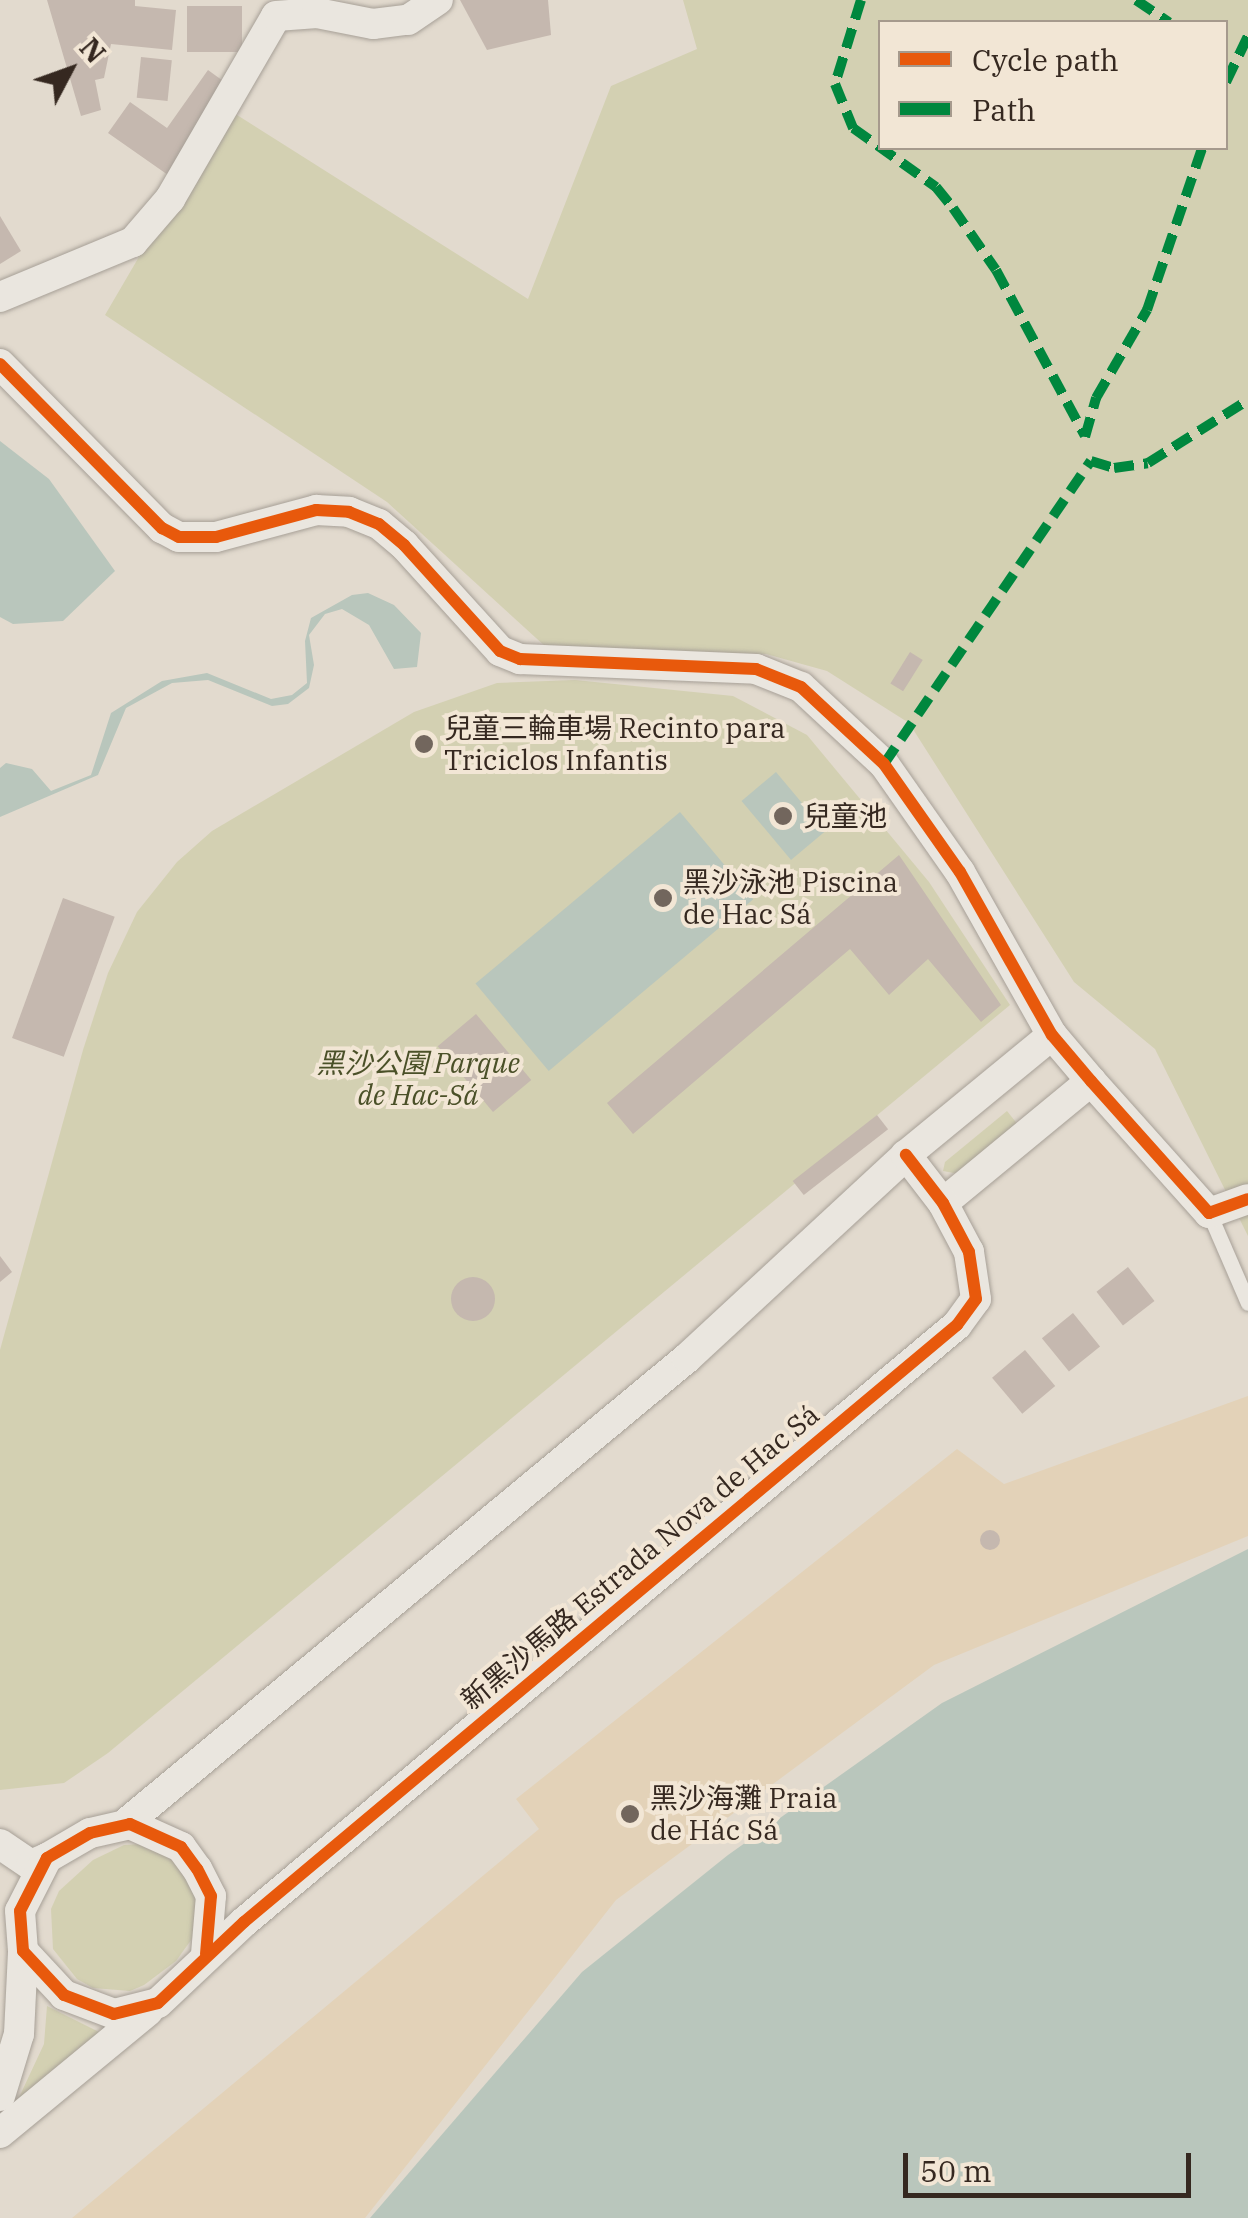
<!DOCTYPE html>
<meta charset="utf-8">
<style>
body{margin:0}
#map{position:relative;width:1248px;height:2218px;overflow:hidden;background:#e2dace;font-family:"IBM Plex Serif","Noto Sans SC",serif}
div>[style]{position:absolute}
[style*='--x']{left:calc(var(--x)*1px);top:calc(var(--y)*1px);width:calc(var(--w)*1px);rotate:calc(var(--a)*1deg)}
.green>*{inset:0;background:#d3d0b2}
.sand>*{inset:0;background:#e3d2b8}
.water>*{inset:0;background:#b9c6bc;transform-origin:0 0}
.building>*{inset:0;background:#c5b8af;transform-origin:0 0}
.round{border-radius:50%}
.roads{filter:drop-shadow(0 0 2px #a7a097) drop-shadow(0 0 2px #a7a097)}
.lane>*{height:15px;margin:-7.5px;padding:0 7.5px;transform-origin:7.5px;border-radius:7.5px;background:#eae6df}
.street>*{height:30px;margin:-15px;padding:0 15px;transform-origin:15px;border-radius:15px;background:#eae6df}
.quiet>*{height:10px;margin-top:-5px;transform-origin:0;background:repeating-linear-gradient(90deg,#00873e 0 20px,transparent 0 30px)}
.cycleway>*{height:12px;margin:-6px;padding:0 6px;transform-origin:6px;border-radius:6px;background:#e8590c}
.dots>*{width:28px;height:28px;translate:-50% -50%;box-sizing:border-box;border:5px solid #f2e6d5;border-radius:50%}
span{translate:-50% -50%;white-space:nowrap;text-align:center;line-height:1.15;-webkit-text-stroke:8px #f2e6d5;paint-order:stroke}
.poi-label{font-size:28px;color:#352820}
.left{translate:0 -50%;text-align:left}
.park-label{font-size:28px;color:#4a5028;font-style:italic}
.street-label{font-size:28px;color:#352820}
.legend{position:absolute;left:878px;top:20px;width:350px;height:130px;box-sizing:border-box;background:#f2e6d5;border:2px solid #a69a8d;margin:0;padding:12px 18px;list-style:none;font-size:30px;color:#352820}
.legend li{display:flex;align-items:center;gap:20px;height:50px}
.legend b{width:50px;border:2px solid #a69a8d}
.north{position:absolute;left:20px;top:20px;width:100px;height:100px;-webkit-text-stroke:8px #f2e6d5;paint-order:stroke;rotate:49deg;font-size:28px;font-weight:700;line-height:40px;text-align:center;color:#352820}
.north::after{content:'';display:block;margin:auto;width:35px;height:45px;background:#352820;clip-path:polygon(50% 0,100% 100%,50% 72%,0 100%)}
.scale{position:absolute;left:903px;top:2153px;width:288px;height:45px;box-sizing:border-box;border:5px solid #352820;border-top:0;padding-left:12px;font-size:30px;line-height:35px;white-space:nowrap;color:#352820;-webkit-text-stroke:8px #f2e6d5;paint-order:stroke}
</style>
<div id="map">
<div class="green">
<i style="clip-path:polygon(evenodd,683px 0,1248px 0,1248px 1236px,1155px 1049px,1074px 982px,909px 723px,827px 671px,766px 654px,547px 648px,387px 502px,105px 315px,226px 108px,528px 299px,611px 86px,697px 49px,683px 0,880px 22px,1226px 22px,1226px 148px,880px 148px,880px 22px)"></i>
<i style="clip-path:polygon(575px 680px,733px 696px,807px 735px,929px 882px,1010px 1005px,108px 1753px,64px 1783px,0 1790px,0 1350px,83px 1050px,108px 973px,137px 912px,177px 862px,212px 831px,414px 712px,497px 683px)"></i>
<i style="clip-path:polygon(1007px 1111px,1019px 1126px,959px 1174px,943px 1171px,945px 1162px)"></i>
<i style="clip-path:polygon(144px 1844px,163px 1849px,197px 1883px,199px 1929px,176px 1961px,144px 1985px,130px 1991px,93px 1988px,77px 1979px,53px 1949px,51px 1909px,59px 1891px,93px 1860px,124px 1845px)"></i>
<i style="clip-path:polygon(47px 2006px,101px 2033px,15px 2106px,44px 2044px)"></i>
</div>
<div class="sand">
<i style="clip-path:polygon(1248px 1396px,1248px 1536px,934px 1665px,616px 1900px,365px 2218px,72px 2218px,539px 1829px,516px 1799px,957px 1449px,1004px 1484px)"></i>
</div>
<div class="water">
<i style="clip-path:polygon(0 441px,49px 479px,115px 571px,63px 621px,13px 624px,0 617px)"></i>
<i style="clip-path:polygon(368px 593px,394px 605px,421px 633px,417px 667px,394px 669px,369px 625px,342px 609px,325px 614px,309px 635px,314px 665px,309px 688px,288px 704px,272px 706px,208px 680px,172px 683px,126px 708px,98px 775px,0 817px,0 768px,6px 763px,32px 769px,51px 791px,91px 775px,111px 713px,162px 681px,207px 673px,271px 699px,292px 695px,307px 683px,305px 641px,311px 618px,352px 595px)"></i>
<i style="left:776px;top:772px;width:77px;height:45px;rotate:50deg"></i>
<i style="left:680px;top:812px;width:114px;height:267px;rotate:50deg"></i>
<i style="clip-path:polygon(1248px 1549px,1248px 2218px,370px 2218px,582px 1972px,728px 1855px,942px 1703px)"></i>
</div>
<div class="building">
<i style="clip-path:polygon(47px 0,135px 0,135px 6px,176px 10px,172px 50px,111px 44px,104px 78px,95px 80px,101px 110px,81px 116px)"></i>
<i style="clip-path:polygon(460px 0,548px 0,551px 35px,487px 50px)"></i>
<i style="left:187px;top:6px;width:55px;height:46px"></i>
<i style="left:141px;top:57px;width:31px;height:41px;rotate:6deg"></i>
<i style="clip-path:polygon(208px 70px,230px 86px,168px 175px,108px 133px,130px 102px,167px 128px)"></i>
<i style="clip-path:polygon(0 216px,21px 251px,0 264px)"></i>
<i style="left:910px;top:652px;width:15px;height:37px;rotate:32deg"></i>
<i style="clip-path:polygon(899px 855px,1001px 1005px,981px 1022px,928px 959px,889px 995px,850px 949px,633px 1134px,607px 1103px)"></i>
<i style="left:63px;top:898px;width:55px;height:149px;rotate:20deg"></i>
<i style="left:476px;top:1014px;width:86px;height:50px;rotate:50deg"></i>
<i style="left:877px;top:1115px;width:18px;height:107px;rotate:52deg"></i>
<i style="clip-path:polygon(0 1256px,12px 1272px,0 1282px)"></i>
<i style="left:1128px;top:1267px;width:43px;height:40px;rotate:52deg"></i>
<i class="round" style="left:451px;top:1277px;width:44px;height:44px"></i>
<i style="left:1073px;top:1313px;width:43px;height:40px;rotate:51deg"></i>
<i style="left:1025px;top:1350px;width:47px;height:43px;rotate:50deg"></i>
<i class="round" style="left:980px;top:1530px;width:20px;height:20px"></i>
</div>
<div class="roads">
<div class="lane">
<i style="--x:1209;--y:1213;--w:98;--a:66.6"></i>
</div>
<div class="street">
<i style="--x:0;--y:297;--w:144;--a:-22.5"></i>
<i style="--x:133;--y:242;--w:57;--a:-49.3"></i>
<i style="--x:170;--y:199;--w:211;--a:-59.9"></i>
<i style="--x:276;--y:16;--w:41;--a:-4.2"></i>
<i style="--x:317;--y:13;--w:57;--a:11.1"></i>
<i style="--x:373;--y:24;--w:35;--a:-7"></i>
<i style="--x:408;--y:20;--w:36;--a:-34"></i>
<i style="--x:0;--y:364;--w:231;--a:45.4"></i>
<i style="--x:162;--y:528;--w:19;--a:28"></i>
<i style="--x:179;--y:537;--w:37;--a:0"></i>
<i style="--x:216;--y:537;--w:104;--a:-15.1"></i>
<i style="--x:316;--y:510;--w:33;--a:3"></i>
<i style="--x:349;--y:512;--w:32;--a:22"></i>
<i style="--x:379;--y:524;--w:33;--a:40"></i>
<i style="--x:404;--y:545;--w:143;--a:47.8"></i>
<i style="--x:500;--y:651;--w:22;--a:22"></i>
<i style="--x:520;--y:659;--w:236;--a:2.4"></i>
<i style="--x:756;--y:669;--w:48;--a:21.8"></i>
<i style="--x:801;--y:687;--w:113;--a:42.9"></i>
<i style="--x:884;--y:764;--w:132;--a:54.9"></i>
<i style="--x:960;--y:872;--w:187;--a:60.6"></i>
<i style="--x:1052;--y:1035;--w:60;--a:49.7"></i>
<i style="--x:1091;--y:1081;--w:177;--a:48.2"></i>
<i style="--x:1209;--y:1213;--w:41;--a:-19.7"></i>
<i style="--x:943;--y:1203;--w:192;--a:-39.5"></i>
<i style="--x:125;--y:1824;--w:730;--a:-39.66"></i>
<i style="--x:687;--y:1358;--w:299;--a:-42.8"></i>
<i style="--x:906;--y:1155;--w:189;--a:-39.4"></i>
<i style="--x:0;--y:1844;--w:37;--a:34"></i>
<i style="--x:31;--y:1865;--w:17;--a:-24"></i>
<i style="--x:206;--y:1954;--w:58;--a:-85.1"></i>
<i style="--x:211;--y:1896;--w:30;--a:-117"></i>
<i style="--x:197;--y:1869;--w:27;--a:-126"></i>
<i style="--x:181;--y:1847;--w:56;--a:-155.7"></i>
<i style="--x:130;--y:1824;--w:41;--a:167.3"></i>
<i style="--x:90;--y:1833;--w:50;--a:149.8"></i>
<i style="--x:47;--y:1858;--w:59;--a:117"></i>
<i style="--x:20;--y:1911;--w:40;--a:85.7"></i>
<i style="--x:23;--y:1951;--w:60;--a:47"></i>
<i style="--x:64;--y:1995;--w:53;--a:20.8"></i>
<i style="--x:114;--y:2014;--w:45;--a:-14"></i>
<i style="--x:158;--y:2003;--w:118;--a:-43.3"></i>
<i style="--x:244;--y:1922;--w:930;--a:-39.94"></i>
<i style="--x:957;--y:1325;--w:32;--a:-54"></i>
<i style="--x:976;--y:1299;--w:48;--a:-98.5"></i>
<i style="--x:969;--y:1252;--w:55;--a:-118"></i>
<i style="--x:943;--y:1203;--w:61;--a:-127.6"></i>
<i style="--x:0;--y:2096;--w:65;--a:-73"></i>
<i style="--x:19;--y:2034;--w:83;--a:-87.2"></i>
<i style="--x:0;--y:2133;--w:192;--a:-39.5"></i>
</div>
</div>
<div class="quiet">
<i style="--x:861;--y:0;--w:88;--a:107.2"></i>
<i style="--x:835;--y:84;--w:48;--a:67.8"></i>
<i style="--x:853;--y:128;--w:102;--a:35.4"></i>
<i style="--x:936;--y:187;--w:27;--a:51"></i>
<i style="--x:953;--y:208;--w:75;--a:55.3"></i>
<i style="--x:996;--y:270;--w:188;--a:61.8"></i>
<i style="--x:1136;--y:0;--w:40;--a:34"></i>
<i style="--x:1226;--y:82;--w:51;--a:-64.4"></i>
<i style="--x:1085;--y:437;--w:41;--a:-74.2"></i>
<i style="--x:1096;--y:398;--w:102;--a:-59.9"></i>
<i style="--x:1147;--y:310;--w:171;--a:-71.2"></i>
<i style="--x:1091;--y:461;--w:24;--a:17"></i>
<i style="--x:1114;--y:468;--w:34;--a:-8"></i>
<i style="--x:1148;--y:463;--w:118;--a:-32.2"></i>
<i style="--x:884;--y:764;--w:367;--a:-55.7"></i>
</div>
<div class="cycleway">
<i style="--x:0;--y:364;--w:231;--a:45.4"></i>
<i style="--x:162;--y:528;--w:19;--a:28"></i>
<i style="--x:179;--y:537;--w:37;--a:0"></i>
<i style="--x:216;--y:537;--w:104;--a:-15.1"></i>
<i style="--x:316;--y:510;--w:33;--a:3"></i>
<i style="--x:349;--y:512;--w:32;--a:22"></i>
<i style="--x:379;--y:524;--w:33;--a:40"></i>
<i style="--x:404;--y:545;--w:143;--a:47.8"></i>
<i style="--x:500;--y:651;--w:22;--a:22"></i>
<i style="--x:520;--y:659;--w:236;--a:2.4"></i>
<i style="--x:756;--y:669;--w:48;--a:21.8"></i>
<i style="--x:801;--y:687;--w:113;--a:42.9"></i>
<i style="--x:884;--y:764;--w:132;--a:54.9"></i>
<i style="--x:960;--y:872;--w:187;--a:60.6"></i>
<i style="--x:1052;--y:1035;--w:60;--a:49.7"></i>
<i style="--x:1091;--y:1081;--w:177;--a:48.2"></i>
<i style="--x:1209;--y:1213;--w:41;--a:-19.7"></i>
<i style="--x:206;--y:1954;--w:58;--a:-85.1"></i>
<i style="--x:211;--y:1896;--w:30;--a:-117"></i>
<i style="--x:197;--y:1869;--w:27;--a:-126"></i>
<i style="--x:181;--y:1847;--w:56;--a:-155.7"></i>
<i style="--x:130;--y:1824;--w:41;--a:167.3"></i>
<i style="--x:90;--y:1833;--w:50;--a:149.8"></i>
<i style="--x:47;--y:1858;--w:59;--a:117"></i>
<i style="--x:20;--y:1911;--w:40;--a:85.7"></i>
<i style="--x:23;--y:1951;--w:60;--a:47"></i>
<i style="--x:64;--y:1995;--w:53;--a:20.8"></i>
<i style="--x:114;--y:2014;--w:45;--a:-14"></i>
<i style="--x:158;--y:2003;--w:118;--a:-43.3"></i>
<i style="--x:244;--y:1922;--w:930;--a:-39.94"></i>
<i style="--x:957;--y:1325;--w:32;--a:-54"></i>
<i style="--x:976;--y:1299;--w:48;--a:-98.5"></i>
<i style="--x:969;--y:1252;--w:55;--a:-118"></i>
<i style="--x:943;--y:1203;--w:61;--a:-127.6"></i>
</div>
<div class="dots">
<i style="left:424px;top:744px;background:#72665d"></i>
<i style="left:783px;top:816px;background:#72665d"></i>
<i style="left:663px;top:898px;background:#72665d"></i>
<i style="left:630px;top:1814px;background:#72665d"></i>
</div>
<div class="poi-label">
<span class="left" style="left:444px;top:744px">兒童三輪車場 Recinto para<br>Triciclos Infantis</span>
<span class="left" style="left:803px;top:816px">兒童池</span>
<span class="left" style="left:683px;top:898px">黑沙泳池 Piscina<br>de Hac Sá</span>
<span class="left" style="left:650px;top:1814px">黑沙海灘 Praia<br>de Hác Sá</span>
</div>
<div class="park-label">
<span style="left:418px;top:1079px">黑沙公園 Parque<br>de Hac-Sá</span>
</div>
<div class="street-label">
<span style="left:640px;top:1557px;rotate:-40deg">新黑沙馬路 Estrada Nova de Hac Sá</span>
</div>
<ul class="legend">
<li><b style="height:12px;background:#e8590c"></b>Cycle path</li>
<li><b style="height:12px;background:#00873e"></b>Path</li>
</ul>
<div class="north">N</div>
<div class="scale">50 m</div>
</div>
